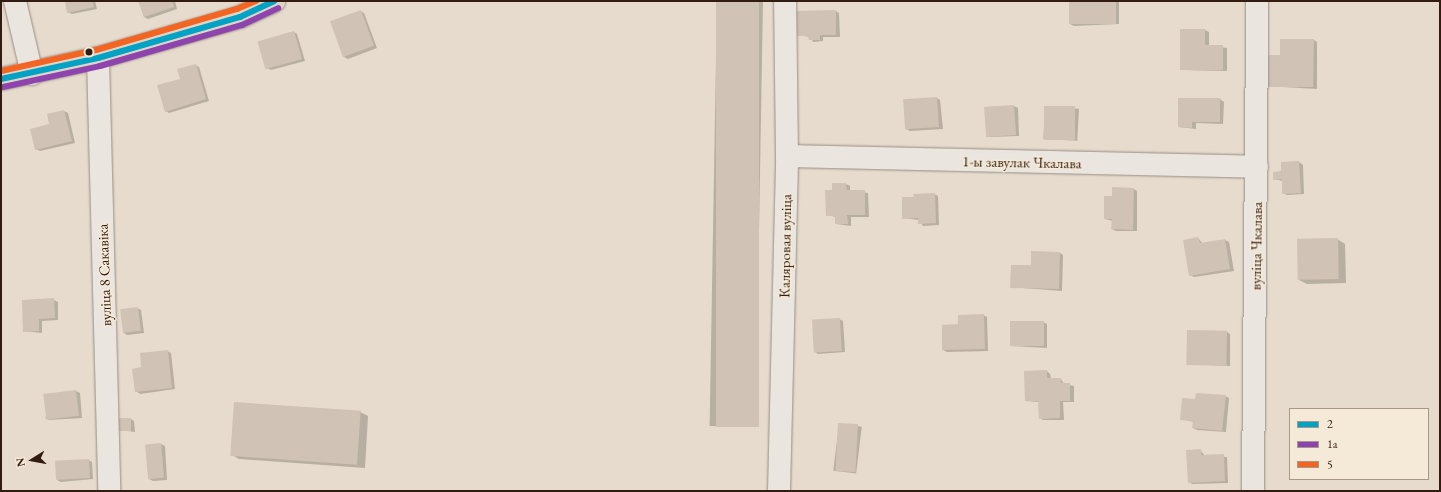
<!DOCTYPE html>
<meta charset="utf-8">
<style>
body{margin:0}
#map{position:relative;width:1441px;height:492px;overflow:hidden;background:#e6dbcc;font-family:"EB Garamond",serif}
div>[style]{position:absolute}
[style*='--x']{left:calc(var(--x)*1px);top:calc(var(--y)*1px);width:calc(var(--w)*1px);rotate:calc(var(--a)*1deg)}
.shadow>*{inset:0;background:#0003;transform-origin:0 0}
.building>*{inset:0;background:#d0c2b5;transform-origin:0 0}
.roads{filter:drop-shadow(0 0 1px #978d84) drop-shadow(0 0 1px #978d84)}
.minor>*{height:22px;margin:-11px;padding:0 11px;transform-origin:11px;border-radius:11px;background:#eae5de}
.major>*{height:22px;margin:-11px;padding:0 11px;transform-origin:11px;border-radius:11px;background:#ded5c9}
.bus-1>*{height:6px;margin:-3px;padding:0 3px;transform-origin:3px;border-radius:3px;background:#02a2c5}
.bus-2>*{height:6px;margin:-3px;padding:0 3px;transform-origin:3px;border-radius:3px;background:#8e44ad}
.bus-3>*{height:6px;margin:-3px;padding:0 3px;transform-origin:3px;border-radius:3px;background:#f26522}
.dots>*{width:11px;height:11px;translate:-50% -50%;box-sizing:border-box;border:2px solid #f5ead7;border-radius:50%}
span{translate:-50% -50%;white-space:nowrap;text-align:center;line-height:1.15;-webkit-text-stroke:3px #f5ead7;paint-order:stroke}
.street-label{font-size:15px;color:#321b11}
.frame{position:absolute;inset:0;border:2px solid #321b11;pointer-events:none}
.legend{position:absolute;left:1289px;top:408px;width:140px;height:72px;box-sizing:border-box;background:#f5ead7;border:1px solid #a79788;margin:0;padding:5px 7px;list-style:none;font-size:12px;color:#321b11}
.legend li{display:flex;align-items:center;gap:8px;height:20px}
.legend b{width:20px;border:1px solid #a79788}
.north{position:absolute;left:12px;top:440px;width:40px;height:40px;-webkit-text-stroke:3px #f5ead7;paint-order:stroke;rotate:259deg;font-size:11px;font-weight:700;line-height:16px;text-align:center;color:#321b11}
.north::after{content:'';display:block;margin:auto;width:14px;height:18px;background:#321b11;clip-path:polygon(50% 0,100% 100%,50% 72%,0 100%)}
</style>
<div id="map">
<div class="shadow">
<i style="clip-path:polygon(66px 1px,95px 1px,97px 9px,72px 14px,68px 12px)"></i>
<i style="clip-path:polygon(139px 1px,175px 1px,177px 9px,148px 19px,144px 17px)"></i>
<i style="left:717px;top:1px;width:46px;height:425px;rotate:1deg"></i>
<i style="clip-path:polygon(1070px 1px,1119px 1px,1119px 24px,1074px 26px,1070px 24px)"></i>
<i style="clip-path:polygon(360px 11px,364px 13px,377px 48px,348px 59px,344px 57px)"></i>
<i style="clip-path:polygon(836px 11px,839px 13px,840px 37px,823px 37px,823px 41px,813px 42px,810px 37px,798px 35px)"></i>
<i style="clip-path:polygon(1181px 30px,1205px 30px,1209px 32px,1209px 46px,1227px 48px,1227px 71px,1181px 70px)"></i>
<i style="clip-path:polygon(294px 32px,297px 34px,305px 61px,271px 70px,267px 68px)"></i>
<i style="clip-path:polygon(1314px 40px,1317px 42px,1317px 89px,1267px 86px)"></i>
<i style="clip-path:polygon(195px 65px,199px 67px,209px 101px,169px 113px,166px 111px,181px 79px)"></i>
<i style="clip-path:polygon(937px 98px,940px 100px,943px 129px,910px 131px,906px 129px)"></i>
<i style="clip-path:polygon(1220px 99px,1224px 102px,1223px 124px,1196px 123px,1196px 129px,1179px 127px)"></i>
<i style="clip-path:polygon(1014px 106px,1018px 108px,1019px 136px,990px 137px,987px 135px,985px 107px)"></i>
<i style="left:1045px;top:107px;width:34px;height:32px;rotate:3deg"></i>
<i style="clip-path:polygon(64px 111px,68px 113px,75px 143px,40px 151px,36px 149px)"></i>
<i style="clip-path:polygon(1299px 162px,1303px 165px,1304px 194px,1287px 195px,1283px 193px,1283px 181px,1274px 179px,1282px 172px,1282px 163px)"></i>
<i style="clip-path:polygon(833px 184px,846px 184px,850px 186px,850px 191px,868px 193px,869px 217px,851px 217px,851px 226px,836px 224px,836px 217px,827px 215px)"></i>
<i style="clip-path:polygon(1134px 189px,1137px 191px,1137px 231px,1116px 231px,1112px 229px,1113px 221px,1105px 219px,1113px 197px)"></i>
<i style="clip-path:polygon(934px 194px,938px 196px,939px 225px,923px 226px,919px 220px,903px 218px,915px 198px)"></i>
<i style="clip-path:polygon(1198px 238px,1203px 244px,1225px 240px,1229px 242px,1234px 271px,1194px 277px,1190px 275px)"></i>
<i style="clip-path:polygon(1337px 239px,1345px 244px,1346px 283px,1307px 284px,1299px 280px)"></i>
<i style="clip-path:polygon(1060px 253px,1063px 255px,1062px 291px,1011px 287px,1032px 266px)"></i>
<i style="clip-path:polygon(54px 300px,58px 302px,58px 320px,42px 321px,42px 333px,24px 331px)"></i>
<i style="clip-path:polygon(137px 308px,141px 310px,144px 333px,127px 335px,124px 333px)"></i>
<i style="clip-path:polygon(983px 315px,987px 317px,988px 351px,947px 352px,943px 350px,959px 325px)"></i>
<i style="clip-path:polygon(839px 319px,843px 321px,845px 352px,818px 354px,815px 352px)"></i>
<i style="clip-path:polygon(1043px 322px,1047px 324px,1047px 348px,1011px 346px)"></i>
<i style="clip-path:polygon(1227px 332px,1230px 334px,1230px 366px,1187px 364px)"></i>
<i style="clip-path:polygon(167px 351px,171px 353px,175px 389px,140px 394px,136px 391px)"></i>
<i style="clip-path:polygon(1047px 371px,1050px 374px,1051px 379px,1061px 379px,1064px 384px,1074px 386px,1074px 402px,1063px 402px,1064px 420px,1043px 420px,1040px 418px,1039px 402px,1026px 401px)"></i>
<i style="clip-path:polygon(76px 391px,80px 393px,82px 418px,49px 420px,45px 418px)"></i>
<i style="clip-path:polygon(1225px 396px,1229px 398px,1226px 432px,1197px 430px,1193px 428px,1194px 422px,1182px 419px,1196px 400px)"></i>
<i style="clip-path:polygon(360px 412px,368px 416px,365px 468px,239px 459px,232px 455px)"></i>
<i style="clip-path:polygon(131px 419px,134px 421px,135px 432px,121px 430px)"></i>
<i style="left:839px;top:424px;width:23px;height:47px;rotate:7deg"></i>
<i style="clip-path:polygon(161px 444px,165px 446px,167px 480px,153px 481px,149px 479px)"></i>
<i style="clip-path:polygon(1187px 451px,1201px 451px,1205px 456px,1227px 457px,1228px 483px,1192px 484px,1189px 482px)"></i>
<i style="clip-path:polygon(88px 460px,92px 462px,93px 479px,61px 482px,57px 480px)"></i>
</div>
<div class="building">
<i style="clip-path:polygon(65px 1px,92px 1px,94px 7px,67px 13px)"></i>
<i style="clip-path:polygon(138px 1px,172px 1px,174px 7px,144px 17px)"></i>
<i style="left:716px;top:1px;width:43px;height:426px"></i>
<i style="left:1069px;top:1px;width:47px;height:23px"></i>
<i style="left:361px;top:10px;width:38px;height:33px;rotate:70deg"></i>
<i style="clip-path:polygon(836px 10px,836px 35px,820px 35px,820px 40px,809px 40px,808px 36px,797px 36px,796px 11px)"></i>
<i style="clip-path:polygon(1180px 29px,1205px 29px,1205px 45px,1223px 45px,1223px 70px,1180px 70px)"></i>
<i style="left:294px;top:31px;width:29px;height:38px;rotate:74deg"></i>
<i style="clip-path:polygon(1280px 39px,1314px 39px,1313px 87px,1266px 87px,1267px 55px,1280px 55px)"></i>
<i style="clip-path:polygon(196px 64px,206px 99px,165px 112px,157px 85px,180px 79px,177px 69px)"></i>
<i style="left:937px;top:97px;width:30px;height:34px;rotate:86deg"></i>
<i style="clip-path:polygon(1178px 98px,1220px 98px,1220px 122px,1192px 122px,1192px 128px,1178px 127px)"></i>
<i style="left:1014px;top:105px;width:30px;height:30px;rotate:86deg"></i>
<i style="left:1044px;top:106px;width:31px;height:34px"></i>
<i style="clip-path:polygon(64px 110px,72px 141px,35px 150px,30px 129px,49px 124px,47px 114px)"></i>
<i style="clip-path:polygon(1299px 161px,1301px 193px,1282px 194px,1282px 179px,1273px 180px,1273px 172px,1281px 171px,1281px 162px)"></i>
<i style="clip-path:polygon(832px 183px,846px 183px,847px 190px,865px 190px,865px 215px,847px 215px,848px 224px,835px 224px,835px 216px,826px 216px,825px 190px,832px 190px)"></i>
<i style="clip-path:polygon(1112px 187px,1134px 188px,1133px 230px,1111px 229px,1112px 219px,1104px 219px,1104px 196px,1112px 196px)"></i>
<i style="clip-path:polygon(935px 193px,936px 223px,918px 224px,918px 218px,902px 219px,902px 197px,914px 197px,913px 194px)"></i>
<i style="clip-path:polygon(1198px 237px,1200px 243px,1225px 239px,1230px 269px,1189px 276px,1183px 240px)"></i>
<i style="left:1338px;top:238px;width:41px;height:41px;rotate:89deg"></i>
<i style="clip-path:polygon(1031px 251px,1060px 252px,1059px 289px,1010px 288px,1011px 265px,1031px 265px)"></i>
<i style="clip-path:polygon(54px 298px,55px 318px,39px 319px,39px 331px,23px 332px,22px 300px)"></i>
<i style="left:138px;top:307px;width:24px;height:18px;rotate:83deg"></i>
<i style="clip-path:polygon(984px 314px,985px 349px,942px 350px,942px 325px,958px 324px,958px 315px)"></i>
<i style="left:840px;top:318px;width:33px;height:28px;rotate:87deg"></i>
<i style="left:1010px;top:321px;width:34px;height:25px"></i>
<i style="left:1187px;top:330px;width:40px;height:35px;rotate:1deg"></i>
<i style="clip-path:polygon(168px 350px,172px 388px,135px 392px,132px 369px,141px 367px,140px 353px)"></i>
<i style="clip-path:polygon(1047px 370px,1047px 378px,1061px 378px,1061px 383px,1070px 383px,1070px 401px,1060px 401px,1060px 418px,1039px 419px,1038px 401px,1025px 401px,1024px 371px)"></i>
<i style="left:76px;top:390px;width:26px;height:33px;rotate:83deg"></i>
<i style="clip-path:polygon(1196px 393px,1226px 395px,1222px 431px,1192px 428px,1193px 421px,1180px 420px,1182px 398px,1195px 399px)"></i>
<i style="left:234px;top:402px;width:127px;height:54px;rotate:4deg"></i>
<i style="left:119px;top:418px;width:12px;height:13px"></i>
<i style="left:838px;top:423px;width:20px;height:48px;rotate:3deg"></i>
<i style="left:161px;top:443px;width:35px;height:16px;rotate:85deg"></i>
<i style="clip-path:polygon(1201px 449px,1201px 455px,1224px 454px,1225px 481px,1188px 483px,1186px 450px)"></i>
<i style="left:89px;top:459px;width:19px;height:34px;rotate:87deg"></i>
</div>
<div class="roads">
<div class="minor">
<i style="--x:15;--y:1;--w:75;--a:76.9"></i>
<i style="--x:98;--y:58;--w:433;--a:88.5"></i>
<i style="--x:787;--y:156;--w:470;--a:1.3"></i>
<i style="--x:779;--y:491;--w:335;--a:-88.6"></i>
<i style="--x:787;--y:156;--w:155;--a:-90.7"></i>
<i style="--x:1253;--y:491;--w:490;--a:-89.5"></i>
</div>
<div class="major">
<i style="--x:1;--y:79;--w:99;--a:-12.2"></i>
<i style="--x:98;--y:58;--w:148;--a:-16.1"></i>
<i style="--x:240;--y:17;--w:38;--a:-25"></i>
</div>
</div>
<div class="bus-1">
<i style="--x:1;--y:79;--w:99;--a:-12.2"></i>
<i style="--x:98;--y:58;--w:148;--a:-16.1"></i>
<i style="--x:240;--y:17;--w:38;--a:-25"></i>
</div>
<div class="bus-2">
<i style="--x:3;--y:87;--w:99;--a:-12.2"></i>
<i style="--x:100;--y:66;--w:148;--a:-16.1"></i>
<i style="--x:242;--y:25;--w:40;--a:-25"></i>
</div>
<div class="bus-3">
<i style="--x:1;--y:71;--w:97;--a:-12.5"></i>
<i style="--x:96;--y:50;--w:147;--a:-16.2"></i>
<i style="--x:237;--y:9;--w:21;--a:-23"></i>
</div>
<div class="dots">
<i style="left:89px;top:52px;background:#321b11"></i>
</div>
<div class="street-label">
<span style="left:1022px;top:162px;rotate:1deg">1-ы завулак Чкалава</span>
<span style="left:785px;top:246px;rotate:-89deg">Каляровая вуліца</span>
<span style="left:1256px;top:246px;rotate:-89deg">вуліца Чкалава</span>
<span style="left:104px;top:275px;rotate:-92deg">вуліца 8 Сакавіка</span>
</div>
<div class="frame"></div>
<ul class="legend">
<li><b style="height:5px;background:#02a2c5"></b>2</li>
<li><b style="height:5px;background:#8e44ad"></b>1а</li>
<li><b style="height:5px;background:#f26522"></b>5</li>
</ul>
<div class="north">N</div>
</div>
